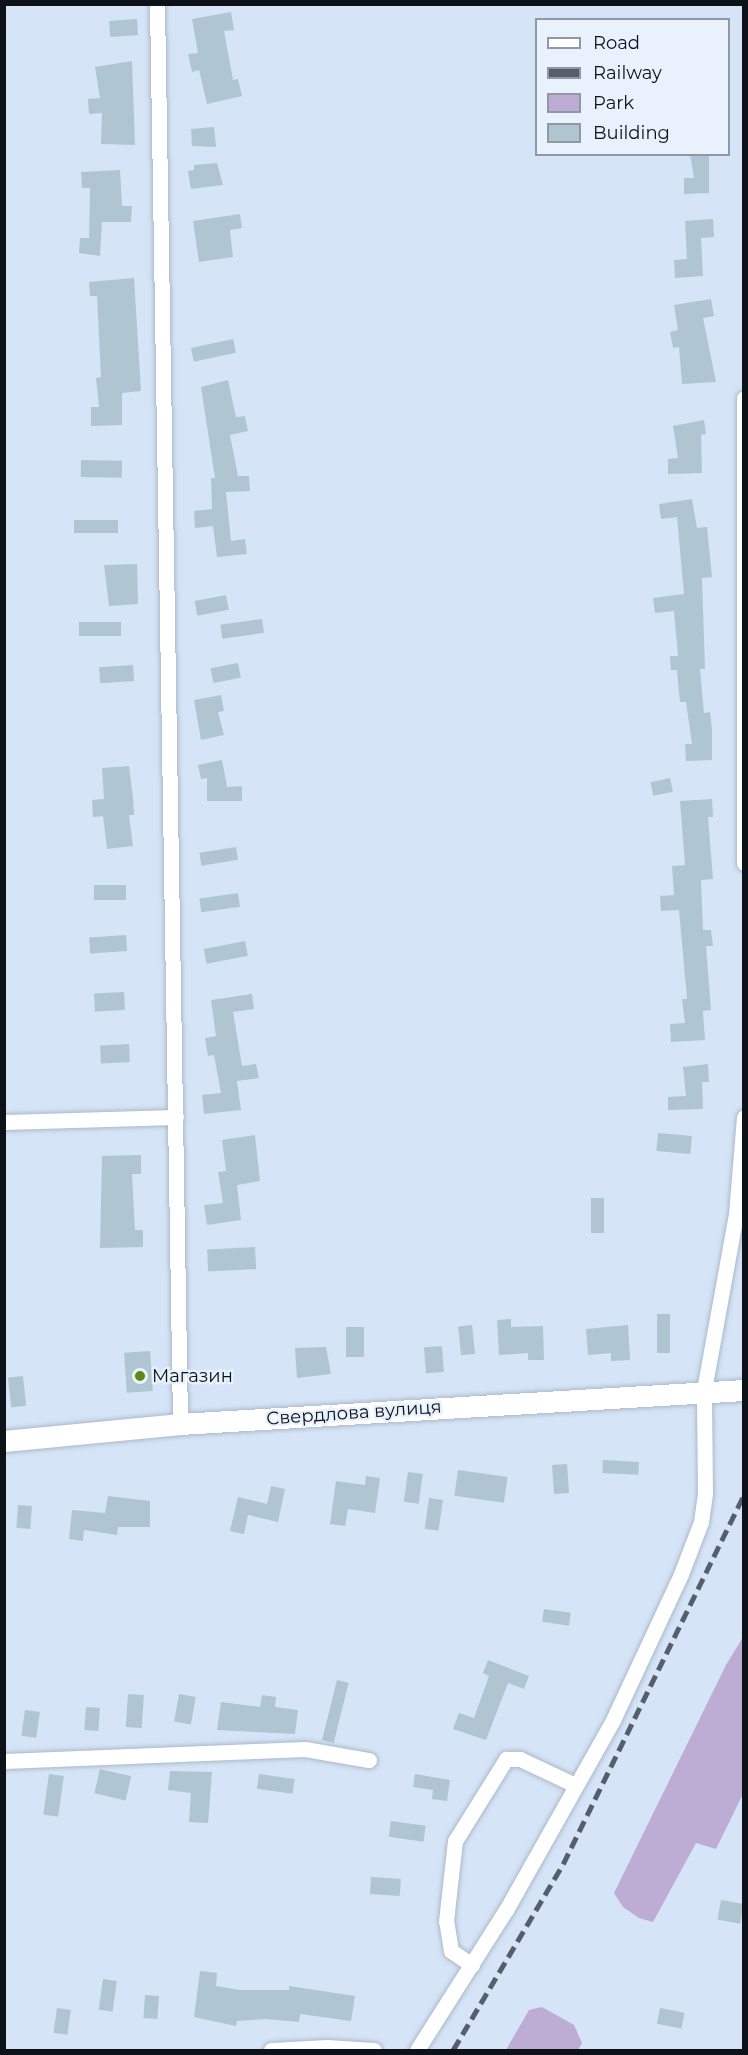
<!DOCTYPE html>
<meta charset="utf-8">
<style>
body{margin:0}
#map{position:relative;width:748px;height:2055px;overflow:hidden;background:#d5e4f7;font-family:Montserrat,sans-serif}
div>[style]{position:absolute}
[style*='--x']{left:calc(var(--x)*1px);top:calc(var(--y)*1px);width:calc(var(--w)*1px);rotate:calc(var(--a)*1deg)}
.green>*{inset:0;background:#bdacd3}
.building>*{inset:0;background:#afc6d2;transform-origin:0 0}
.roads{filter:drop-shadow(0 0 2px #aab9cb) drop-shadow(0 0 2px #aab9cb)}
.street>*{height:15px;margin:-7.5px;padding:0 7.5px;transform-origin:7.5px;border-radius:7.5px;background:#fff}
.secondary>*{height:21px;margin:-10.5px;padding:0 10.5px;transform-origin:10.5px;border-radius:10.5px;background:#fff}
.rail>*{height:4.5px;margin-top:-2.25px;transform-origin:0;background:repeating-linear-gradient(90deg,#565e6a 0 12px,transparent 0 18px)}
.dots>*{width:16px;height:16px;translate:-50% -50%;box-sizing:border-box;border:3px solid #e8f1fc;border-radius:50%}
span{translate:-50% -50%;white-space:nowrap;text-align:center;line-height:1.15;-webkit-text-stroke:4.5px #e8f1fc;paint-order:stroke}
.poi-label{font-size:18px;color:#0d1219}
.left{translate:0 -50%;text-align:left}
.street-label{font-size:18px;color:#0d1219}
.frame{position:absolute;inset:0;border:6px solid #0d1219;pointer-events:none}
.legend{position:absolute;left:535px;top:18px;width:195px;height:138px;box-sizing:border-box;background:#e8f1fc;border:2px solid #9098a1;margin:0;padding:8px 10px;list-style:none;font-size:18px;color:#0d1219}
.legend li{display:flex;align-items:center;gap:12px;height:30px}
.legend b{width:30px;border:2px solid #9098a1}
</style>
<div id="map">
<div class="green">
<i style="clip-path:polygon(743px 1637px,743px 1794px,716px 1849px,696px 1843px,653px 1922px,639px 1918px,623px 1907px,614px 1893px,726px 1665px)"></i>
<i style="clip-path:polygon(542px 2007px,574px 2025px,582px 2043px,578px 2050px,506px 2050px,529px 2010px)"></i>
</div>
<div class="building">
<i style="clip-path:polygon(231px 12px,234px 30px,224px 31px,233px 80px,238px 79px,242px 96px,207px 104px,199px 70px,192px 72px,188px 54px,198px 53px,192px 19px)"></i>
<i style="left:137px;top:19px;width:16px;height:28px;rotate:86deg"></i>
<i style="clip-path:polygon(132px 61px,135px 145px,101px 144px,102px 113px,89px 114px,88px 99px,100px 98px,95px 67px)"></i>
<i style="clip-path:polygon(214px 127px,216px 147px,192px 146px,191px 129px)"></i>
<i style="clip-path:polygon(690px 154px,709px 154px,709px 193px,684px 194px,684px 178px,694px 178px)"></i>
<i style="clip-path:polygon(217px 163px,223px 185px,191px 189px,188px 171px,194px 170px,194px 165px)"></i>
<i style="clip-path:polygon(120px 170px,122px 206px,132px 206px,131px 222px,102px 222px,100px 256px,79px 253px,80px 238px,89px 238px,90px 188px,82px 188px,81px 172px)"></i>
<i style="clip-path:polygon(240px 214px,242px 228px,230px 230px,233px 257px,199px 262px,193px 221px)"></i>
<i style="clip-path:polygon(713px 219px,714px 237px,701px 238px,703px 276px,675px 278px,674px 260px,687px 259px,685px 221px)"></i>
<i style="clip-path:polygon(134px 278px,141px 391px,122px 393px,122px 425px,91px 426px,91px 407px,99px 407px,96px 378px,101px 377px,97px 296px,90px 296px,89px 282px)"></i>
<i style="clip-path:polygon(711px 299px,714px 316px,703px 318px,716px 382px,682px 384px,679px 347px,673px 348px,670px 332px,678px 330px,674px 305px)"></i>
<i style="left:233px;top:339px;width:14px;height:43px;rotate:78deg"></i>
<i style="clip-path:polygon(228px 380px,236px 417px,245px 416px,248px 431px,230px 435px,238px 476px,249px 476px,250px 491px,226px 492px,231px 541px,245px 539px,247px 554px,217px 557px,213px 526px,195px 528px,194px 511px,212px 509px,211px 478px,215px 478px,201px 387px)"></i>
<i style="clip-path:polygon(704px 420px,706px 434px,701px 435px,702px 473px,668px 474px,668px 459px,678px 458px,673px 426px)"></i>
<i style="left:81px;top:460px;width:41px;height:17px;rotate:1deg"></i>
<i style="clip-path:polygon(692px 499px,697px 528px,707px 527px,712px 577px,702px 578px,705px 669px,700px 669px,704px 713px,710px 712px,712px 729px,712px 760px,686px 761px,685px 744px,692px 744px,686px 702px,680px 702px,677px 670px,671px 670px,670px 656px,678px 656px,674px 611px,655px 613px,653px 598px,684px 594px,677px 517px,661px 519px,659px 504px)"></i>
<i style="left:118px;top:520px;width:13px;height:44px;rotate:90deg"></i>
<i style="clip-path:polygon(137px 564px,138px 604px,109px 606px,104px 565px)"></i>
<i style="left:226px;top:595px;width:15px;height:32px;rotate:79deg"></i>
<i style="left:262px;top:619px;width:14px;height:42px;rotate:82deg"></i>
<i style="left:121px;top:622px;width:14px;height:42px;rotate:90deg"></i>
<i style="left:238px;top:663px;width:15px;height:28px;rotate:79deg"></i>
<i style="left:133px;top:665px;width:16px;height:34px;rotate:86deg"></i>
<i style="clip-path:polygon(221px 695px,224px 711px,218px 712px,224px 735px,201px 740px,194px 700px)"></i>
<i style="clip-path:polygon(222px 760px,227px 787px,242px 786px,242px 801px,207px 801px,207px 778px,201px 779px,198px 765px)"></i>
<i style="clip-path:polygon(129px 766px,133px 798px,134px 815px,129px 815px,133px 846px,107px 849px,103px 816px,93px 817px,92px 800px,104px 799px,102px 768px)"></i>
<i style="left:670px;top:778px;width:14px;height:20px;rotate:78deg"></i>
<i style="clip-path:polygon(712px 799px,713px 817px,708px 817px,713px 879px,701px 880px,703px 930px,711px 930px,713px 946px,706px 946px,711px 1010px,703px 1011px,705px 1040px,671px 1042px,670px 1024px,685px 1023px,682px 999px,687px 999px,679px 910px,661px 911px,660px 896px,674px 895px,672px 866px,685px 865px,680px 801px)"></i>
<i style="left:236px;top:847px;width:13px;height:37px;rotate:81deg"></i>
<i style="left:126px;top:885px;width:15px;height:32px;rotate:90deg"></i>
<i style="left:238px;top:893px;width:14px;height:39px;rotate:82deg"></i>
<i style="left:126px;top:935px;width:16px;height:37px;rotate:86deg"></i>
<i style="left:245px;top:941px;width:15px;height:42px;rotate:79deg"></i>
<i style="left:124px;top:992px;width:18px;height:30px;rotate:87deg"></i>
<i style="clip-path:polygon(252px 994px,254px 1009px,233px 1012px,242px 1066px,256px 1064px,259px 1078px,237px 1081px,241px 1110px,204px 1114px,202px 1095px,221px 1093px,214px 1055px,208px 1056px,205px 1038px,216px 1036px,211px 1000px)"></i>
<i style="left:129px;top:1044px;width:18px;height:29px;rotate:87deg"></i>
<i style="clip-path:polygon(708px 1064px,709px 1082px,702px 1082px,703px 1109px,668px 1110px,668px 1097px,686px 1096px,683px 1067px)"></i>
<i style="left:658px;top:1133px;width:34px;height:18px;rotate:5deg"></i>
<i style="clip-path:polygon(255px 1135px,260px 1181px,237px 1185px,241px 1220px,207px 1225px,204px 1205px,223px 1203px,218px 1172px,226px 1171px,222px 1140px)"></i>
<i style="clip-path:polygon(141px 1155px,141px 1174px,132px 1174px,135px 1230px,143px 1230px,143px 1247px,100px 1248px,102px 1156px)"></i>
<i style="left:591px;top:1198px;width:13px;height:35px"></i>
<i style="left:255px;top:1247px;width:22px;height:48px;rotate:87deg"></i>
<i style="left:657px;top:1314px;width:13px;height:39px"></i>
<i style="clip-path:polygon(511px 1319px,511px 1327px,543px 1326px,544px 1360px,528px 1360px,528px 1353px,499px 1355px,497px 1320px)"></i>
<i style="left:472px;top:1325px;width:29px;height:14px;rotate:84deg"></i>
<i style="clip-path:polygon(628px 1325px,630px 1360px,611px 1361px,611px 1353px,588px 1355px,586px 1329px)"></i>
<i style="left:346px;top:1327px;width:18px;height:30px"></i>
<i style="left:442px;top:1346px;width:26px;height:18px;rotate:86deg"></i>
<i style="clip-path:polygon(326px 1347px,331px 1374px,297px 1378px,295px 1348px)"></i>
<i style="left:150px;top:1351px;width:40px;height:26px;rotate:86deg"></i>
<i style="left:23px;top:1376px;width:30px;height:15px;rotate:84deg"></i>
<i style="left:603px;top:1460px;width:36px;height:13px;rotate:3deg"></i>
<i style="left:567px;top:1464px;width:29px;height:15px;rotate:86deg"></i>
<i style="left:458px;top:1470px;width:50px;height:26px;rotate:8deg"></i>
<i style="left:408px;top:1472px;width:15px;height:30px;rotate:8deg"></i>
<i style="clip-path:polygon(366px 1476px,380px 1478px,375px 1513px,348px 1509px,345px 1526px,330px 1524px,336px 1481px,365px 1485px)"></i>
<i style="clip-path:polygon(271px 1486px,285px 1489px,278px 1522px,248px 1515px,244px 1534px,230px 1531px,238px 1497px,267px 1504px)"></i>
<i style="clip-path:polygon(108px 1496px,150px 1501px,150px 1527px,118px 1527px,117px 1535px,84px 1530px,83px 1541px,69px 1539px,72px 1510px,105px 1513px)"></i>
<i style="left:429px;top:1498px;width:14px;height:31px;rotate:8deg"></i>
<i style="left:18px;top:1505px;width:14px;height:23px;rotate:4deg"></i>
<i style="left:544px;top:1609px;width:27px;height:13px;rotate:8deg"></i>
<i style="clip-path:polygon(488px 1660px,529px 1676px,524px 1689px,508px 1683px,486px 1740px,453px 1729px,459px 1713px,474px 1718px,489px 1676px,483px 1673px)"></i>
<i style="left:337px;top:1680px;width:12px;height:62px;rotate:14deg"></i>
<i style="left:128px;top:1694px;width:16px;height:33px;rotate:4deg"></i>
<i style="left:179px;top:1694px;width:17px;height:28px;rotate:10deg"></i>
<i style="clip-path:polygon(262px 1695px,276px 1697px,275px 1707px,298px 1710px,295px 1734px,217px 1730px,221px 1702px,260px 1707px)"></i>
<i style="left:86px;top:1707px;width:14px;height:23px;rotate:4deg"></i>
<i style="left:25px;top:1710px;width:15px;height:26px;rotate:8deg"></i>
<i style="left:100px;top:1769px;width:32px;height:25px;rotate:13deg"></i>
<i style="clip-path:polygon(170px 1771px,212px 1772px,208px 1823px,189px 1822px,191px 1793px,168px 1790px)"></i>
<i style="left:49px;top:1774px;width:15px;height:41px;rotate:8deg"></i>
<i style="left:259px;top:1774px;width:36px;height:15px;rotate:8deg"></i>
<i style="clip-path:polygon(415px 1774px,450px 1780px,447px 1801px,432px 1799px,433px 1790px,413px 1787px)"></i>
<i style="left:391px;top:1821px;width:35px;height:16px;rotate:8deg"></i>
<i style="left:371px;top:1877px;width:30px;height:17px;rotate:4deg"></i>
<i style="left:721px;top:1900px;width:23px;height:20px;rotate:10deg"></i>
<i style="clip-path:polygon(200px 1971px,217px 1973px,216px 1986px,240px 1990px,289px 1990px,289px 1986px,355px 1996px,351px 2021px,300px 2014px,299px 2022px,266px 2019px,237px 2021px,236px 2026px,194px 2017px)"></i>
<i style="left:103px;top:1979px;width:14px;height:31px;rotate:8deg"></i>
<i style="left:145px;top:1995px;width:14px;height:23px;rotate:4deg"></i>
<i style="left:57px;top:2008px;width:14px;height:25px;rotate:8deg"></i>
<i style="left:660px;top:2008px;width:25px;height:16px;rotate:11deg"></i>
</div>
<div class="roads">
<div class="street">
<i style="--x:157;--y:4;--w:1420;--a:89.07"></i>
<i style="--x:744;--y:398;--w:465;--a:90"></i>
<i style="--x:4;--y:1122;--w:172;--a:-1.7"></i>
<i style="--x:4;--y:1761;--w:301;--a:-2.3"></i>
<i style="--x:305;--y:1749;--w:65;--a:9.8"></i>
<i style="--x:472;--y:1965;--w:25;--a:-146"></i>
<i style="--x:451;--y:1951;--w:30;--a:-99"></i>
<i style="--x:446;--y:1921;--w:81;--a:-83.6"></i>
<i style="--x:455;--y:1841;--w:97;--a:-58.1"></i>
<i style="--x:506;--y:1759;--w:14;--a:0"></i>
<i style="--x:520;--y:1759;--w:61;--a:25.3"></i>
<i style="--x:271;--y:2050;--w:56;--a:-3.1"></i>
<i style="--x:327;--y:2047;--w:47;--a:3.7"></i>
<i style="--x:417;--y:2050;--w:166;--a:-57.6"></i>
<i style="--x:506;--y:1910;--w:218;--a:-60.6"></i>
<i style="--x:613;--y:1720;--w:161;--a:-65"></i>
<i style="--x:681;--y:1574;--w:56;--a:-69"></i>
<i style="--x:701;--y:1522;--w:29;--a:-82"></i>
<i style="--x:705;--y:1493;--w:103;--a:-90.6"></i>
<i style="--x:704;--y:1390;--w:179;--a:-79.7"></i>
<i style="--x:736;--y:1214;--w:97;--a:-85.3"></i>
</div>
<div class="secondary">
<i style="--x:4;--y:1441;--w:177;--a:-5.5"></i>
<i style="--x:180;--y:1424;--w:565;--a:-3.45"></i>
</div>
</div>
<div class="rail">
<i style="--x:453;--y:2050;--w:216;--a:-59.4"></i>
<i style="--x:563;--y:1864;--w:411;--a:-63.9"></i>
</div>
<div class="dots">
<i style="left:140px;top:1376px;background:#5f8815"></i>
</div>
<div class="poi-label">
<span class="left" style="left:152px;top:1376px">Mагазин</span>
</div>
<div class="street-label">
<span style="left:354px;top:1413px;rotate:-4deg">Свердлова вулиця</span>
</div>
<div class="frame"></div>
<ul class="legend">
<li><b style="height:8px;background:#fff"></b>Road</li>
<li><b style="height:8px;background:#565e6a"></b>Railway</li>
<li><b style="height:16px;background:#bdacd3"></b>Park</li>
<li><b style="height:16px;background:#afc6d2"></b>Building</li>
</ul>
</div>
